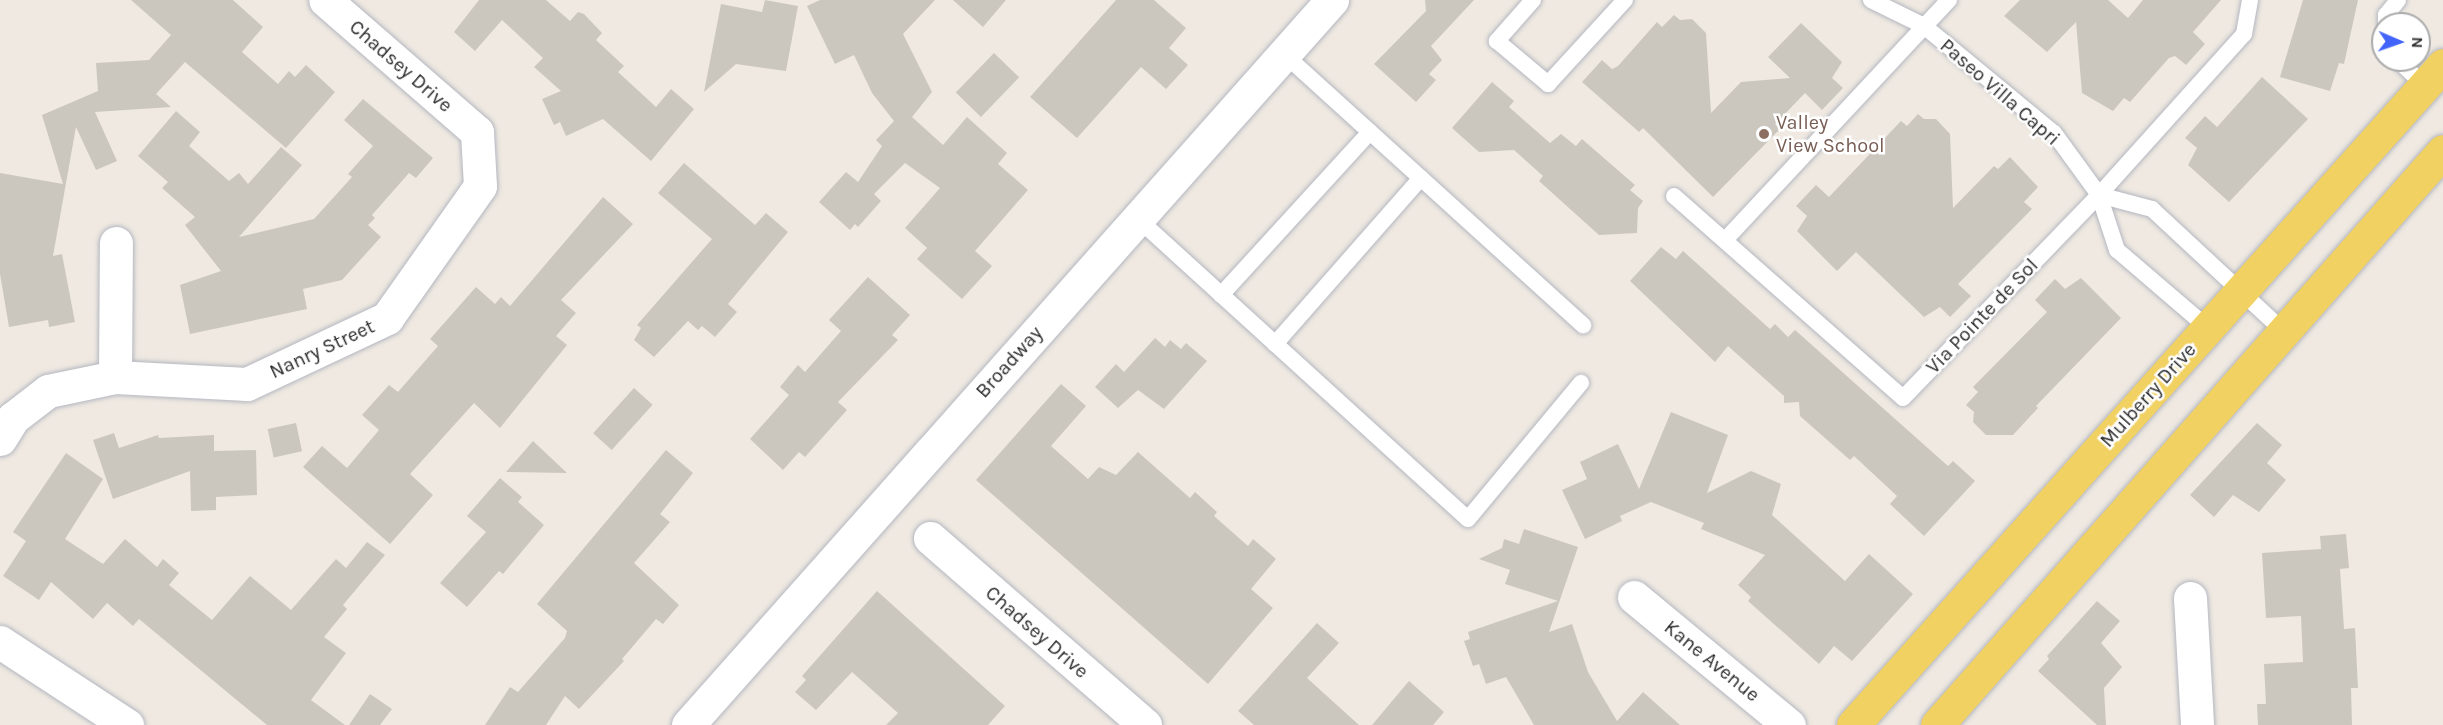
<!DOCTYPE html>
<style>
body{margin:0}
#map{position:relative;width:2443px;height:725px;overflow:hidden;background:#efe9e1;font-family:Karla,sans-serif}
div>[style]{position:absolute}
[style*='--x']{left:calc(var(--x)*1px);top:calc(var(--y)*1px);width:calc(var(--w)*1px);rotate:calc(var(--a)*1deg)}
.building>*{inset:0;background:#cbc7bf;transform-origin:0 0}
.roads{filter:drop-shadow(0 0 2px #b4b7c1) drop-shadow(0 0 2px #b4b7c1)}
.lane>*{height:16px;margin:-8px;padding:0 8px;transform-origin:8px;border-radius:8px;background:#fff}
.street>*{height:33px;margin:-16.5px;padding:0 16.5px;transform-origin:16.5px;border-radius:16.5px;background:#fff}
.secondary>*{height:33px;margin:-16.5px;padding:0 16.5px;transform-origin:16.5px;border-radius:16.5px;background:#fff}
.primary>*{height:33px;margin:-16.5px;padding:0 16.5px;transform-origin:16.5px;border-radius:16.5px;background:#f2d163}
.dots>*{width:16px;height:16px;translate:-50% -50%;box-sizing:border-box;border:3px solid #fff;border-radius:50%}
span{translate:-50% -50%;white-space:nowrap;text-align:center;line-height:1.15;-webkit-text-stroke:5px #fff;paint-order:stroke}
.street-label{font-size:20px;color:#2e2e2e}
.education-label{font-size:20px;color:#785e54}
.left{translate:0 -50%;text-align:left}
.north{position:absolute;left:2371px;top:12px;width:60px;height:60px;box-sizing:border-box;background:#fff;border:2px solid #ababab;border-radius:50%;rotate:92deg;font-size:16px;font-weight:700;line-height:24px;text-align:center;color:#2e2e2e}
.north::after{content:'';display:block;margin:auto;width:21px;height:27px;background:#4264fb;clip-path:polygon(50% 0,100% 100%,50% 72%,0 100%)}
</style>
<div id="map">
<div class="building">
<i style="clip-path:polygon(131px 0,233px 0,263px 27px,242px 52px,278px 84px,289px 71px,295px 77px,306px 65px,335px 92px,286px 148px,185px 62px,156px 94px,171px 107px,95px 112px,117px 161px,96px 170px,76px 127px,53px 256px,62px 254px,75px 322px,49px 327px,48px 320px,9px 327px,0 274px,0 173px,63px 184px,42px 115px,98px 91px,96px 63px,149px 60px,171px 35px)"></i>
<i style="clip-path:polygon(479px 0,546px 0,570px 21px,578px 12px,584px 14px,602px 33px,596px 40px,624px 66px,618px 72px,656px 107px,671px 89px,694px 109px,651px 161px,603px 119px,566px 136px,560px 122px,554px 125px,542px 99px,561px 91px,534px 67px,543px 58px,502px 20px,475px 51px,454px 32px)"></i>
<i style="clip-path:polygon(765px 0,798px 6px,786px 71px,736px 64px,704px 92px,721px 4px,762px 12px)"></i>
<i style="clip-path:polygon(820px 0,935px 0,903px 34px,932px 92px,912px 117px,943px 145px,967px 117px,1007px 153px,998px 164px,1028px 190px,975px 251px,992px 266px,962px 299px,917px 259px,927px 248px,905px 228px,940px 188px,905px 163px,874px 194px,881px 201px,858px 227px,855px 224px,850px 230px,819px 202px,846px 172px,858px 182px,882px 146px,876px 140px,894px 121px,872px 93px,854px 55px,835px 64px,807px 6px)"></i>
<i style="clip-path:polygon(953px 0,1006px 0,983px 27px)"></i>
<i style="clip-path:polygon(1116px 0,1154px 0,1186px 28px,1169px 48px,1188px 65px,1166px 89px,1141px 67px,1077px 138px,1030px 97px)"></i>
<i style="clip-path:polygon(1425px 0,1474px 0,1431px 46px,1442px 60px,1429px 74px,1436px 80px,1416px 102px,1374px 64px,1426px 11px)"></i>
<i style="clip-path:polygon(2020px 0,2108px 0,2128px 18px,2143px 0,2221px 0,2193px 32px,2205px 44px,2186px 65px,2175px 56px,2169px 58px,2130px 102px,2124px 98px,2113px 111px,2082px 93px,2076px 22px,2047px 52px,2004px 16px)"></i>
<i style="clip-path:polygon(2303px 0,2358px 0,2344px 64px,2339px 63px,2330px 91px,2280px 77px)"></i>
<i style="clip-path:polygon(1674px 15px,1680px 20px,1692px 19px,1706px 33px,1711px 113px,1741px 82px,1790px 78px,1768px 57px,1801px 23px,1842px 62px,1832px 78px,1843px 88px,1822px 110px,1805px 93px,1775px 124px,1780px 129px,1713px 197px,1643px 128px,1639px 132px,1582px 82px,1602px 60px,1612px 69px,1618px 66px,1657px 22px,1662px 27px)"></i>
<i style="left:994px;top:53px;width:35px;height:55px;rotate:44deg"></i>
<i style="clip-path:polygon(2262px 77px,2308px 119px,2229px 202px,2188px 165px,2197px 148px,2185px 138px,2205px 116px,2217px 127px)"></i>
<i style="clip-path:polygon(1492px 82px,1514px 101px,1509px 107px,1550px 143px,1561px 134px,1576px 146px,1582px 139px,1635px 185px,1630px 190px,1643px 201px,1638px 208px,1637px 233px,1599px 235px,1539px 181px,1543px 176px,1514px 150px,1479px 152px,1452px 128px)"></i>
<i style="clip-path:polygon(363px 99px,433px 158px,416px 178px,409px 173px,372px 215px,375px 218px,368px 225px,381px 237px,342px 280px,303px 289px,307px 309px,190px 334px,180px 285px,221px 271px,185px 225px,195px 217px,162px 188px,168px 182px,138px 156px,176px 111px,200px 132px,189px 146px,229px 181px,239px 173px,248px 184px,281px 147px,302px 165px,239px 237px,314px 219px,352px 177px,348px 174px,373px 146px,344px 120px)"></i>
<i style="clip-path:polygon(1918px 114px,1924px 119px,1936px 119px,1950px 134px,1953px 208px,1994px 166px,1998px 169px,2010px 157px,2038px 187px,2024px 202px,2032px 209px,1958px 284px,1971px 296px,1950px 317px,1940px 307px,1924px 317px,1856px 252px,1837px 271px,1797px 231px,1807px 216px,1796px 206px,1816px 185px,1829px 197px,1901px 121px,1907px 126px)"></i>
<i style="clip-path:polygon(684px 163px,755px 225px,766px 213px,788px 232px,728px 304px,737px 312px,715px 337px,702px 326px,698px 330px,688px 321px,654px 357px,634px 340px,641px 328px,637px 325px,712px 239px,658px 193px)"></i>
<i style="clip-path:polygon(603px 197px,633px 224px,561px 300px,576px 313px,556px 336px,567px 345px,500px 428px,474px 403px,410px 474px,433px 495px,390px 544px,303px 467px,322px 446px,347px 468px,379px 430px,362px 415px,389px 385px,398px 392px,438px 346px,430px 339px,476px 287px,495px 304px,501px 297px,510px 306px)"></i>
<i style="clip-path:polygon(1661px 247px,1676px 259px,1683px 251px,1770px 329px,1775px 324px,1788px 337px,1795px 330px,1948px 466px,1953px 461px,1975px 481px,1924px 536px,1890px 504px,1897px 496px,1854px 456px,1850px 460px,1800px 416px,1799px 402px,1784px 403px,1784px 396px,1728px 346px,1715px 362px,1630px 281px)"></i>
<i style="clip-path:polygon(868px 277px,910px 315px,892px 335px,898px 340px,838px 402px,847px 410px,805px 457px,799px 452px,783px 470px,750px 439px,789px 395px,780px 387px,798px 365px,805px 372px,841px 331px,829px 320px)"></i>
<i style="clip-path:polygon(2081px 278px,2121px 318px,2036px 406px,2038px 408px,2013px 435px,1986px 435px,1973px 422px,1974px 412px,1966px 405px,1978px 392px,1973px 387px,2047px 312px,2035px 300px,2055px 279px,2065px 289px)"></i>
<i style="clip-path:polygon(1155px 338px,1165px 347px,1170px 340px,1181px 349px,1186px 343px,1207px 361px,1164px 409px,1138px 390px,1118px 408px,1095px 387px,1116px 364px,1124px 372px)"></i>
<i style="clip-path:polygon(1061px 384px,1086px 406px,1051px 446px,1088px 479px,1099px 467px,1116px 475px,1138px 452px,1190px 498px,1195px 492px,1217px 512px,1214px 516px,1248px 546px,1253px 539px,1276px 559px,1251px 589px,1273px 608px,1208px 684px,976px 480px)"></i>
<i style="left:634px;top:388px;width:25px;height:61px;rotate:42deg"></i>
<i style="clip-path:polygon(1671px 412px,1728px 435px,1707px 493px,1751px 471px,1781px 484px,1772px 515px,1845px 581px,1869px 554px,1913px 594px,1852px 661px,1834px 646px,1819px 664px,1748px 601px,1751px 597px,1738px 585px,1765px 555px,1701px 529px,1704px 523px,1651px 502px,1620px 516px,1622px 521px,1585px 539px,1562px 490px,1587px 479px,1580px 462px,1618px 444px,1639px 489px)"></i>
<i style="left:296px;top:423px;width:29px;height:29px;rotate:78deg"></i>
<i style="clip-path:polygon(2257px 423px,2282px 445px,2267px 463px,2286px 480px,2259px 512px,2233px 495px,2214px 517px,2190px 495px)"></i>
<i style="clip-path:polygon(114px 433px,119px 448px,158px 435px,159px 438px,214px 435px,214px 451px,256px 450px,257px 495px,216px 497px,216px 510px,191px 511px,190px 471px,113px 499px,93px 440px)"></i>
<i style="clip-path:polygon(533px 441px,567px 473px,506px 472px)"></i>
<i style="clip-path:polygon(666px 450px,693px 473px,660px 514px,670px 522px,634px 563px,679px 605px,663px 624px,656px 619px,622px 659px,624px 661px,579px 709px,565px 696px,546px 725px,485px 725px,510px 687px,518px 692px,565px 638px,567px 631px,537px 604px)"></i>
<i style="clip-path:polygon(66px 453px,103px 479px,65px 539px,103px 564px,125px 539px,157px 567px,163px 559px,179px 573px,169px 585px,212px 620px,250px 576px,291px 610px,336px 559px,346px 568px,367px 542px,385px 555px,343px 605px,347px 609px,324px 637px,346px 653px,311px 700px,345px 725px,267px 725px,139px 619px,133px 626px,107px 603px,93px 619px,51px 582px,39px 600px,3px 576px,26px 541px,13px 532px)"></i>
<i style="clip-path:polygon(500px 478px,522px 497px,518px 502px,544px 525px,503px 574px,499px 571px,467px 607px,440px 583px,486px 532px,467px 516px)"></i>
<i style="clip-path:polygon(1524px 529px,1578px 547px,1549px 632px,1572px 624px,1588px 672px,1617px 721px,1643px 692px,1680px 725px,1534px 725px,1506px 677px,1486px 684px,1479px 664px,1473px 666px,1464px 641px,1470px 639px,1468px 632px,1558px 601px,1505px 584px,1510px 570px,1479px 559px,1502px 548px,1504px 539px,1519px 544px)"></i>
<i style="clip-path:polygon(2346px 534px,2349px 568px,2340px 569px,2344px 629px,2355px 628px,2358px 688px,2351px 688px,2352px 725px,2258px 725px,2257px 704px,2266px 704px,2264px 664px,2303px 662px,2301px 616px,2266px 618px,2262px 553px,2321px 549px,2320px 536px)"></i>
<i style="clip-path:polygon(877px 591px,1005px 706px,988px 725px,886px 725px,898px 713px,852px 672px,816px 710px,795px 692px,806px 680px,802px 676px)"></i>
<i style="clip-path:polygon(2097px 601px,2120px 621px,2101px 643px,2122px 667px,2104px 688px,2106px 725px,2097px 725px,2038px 671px,2049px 659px,2047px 656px)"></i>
<i style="clip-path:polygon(1317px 623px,1339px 643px,1307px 678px,1359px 725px,1254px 725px,1238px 711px)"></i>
<i style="clip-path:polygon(1409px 681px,1444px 712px,1433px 725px,1372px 725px)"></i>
<i style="clip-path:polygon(370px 694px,392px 709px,380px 725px,349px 725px)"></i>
</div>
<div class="roads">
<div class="lane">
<i style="--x:1533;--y:0;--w:55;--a:131.3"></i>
<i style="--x:1497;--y:41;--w:67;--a:40.1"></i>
<i style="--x:1548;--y:84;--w:114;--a:-47.5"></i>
<i style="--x:1871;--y:0;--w:59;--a:26.1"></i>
<i style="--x:1924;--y:26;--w:168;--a:39.5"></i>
<i style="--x:2054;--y:133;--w:77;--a:54"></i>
<i style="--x:2099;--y:195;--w:55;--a:14.8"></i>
<i style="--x:2152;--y:209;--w:178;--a:42.9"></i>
<i style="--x:2386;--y:24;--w:9;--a:-90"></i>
<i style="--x:2386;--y:15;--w:19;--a:-51"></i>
<i style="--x:1284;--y:54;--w:404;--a:42.2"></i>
<i style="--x:2398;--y:60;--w:37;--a:44"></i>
<i style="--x:2099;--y:195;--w:58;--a:71.9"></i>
<i style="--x:2117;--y:250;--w:120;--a:40.6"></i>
<i style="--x:1674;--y:196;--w:305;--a:41.4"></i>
<i style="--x:1903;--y:398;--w:282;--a:-46"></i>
<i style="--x:2099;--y:195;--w:217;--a:-48"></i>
<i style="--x:2244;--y:34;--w:35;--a:-80"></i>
<i style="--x:1137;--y:218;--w:447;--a:42.3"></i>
<i style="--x:1468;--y:519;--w:177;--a:-50.3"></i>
<i style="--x:1726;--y:239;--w:327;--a:-47"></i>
<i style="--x:1221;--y:295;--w:221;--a:-47.6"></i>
<i style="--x:1275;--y:344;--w:221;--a:-48.7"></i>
</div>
<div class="street">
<i style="--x:115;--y:377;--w:134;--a:-89.6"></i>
<i style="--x:0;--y:439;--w:25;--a:-58"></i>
<i style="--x:13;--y:418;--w:44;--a:-37.6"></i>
<i style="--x:48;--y:391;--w:68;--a:-11.8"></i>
<i style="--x:115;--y:377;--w:132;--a:3"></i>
<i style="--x:247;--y:384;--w:155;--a:-25.2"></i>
<i style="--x:387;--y:318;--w:161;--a:-54.8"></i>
<i style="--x:480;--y:186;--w:54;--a:-93.2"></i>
<i style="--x:477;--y:132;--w:201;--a:-139"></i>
<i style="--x:930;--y:538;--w:285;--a:41"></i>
<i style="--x:1634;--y:597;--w:201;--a:39.6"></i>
<i style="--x:2190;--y:598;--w:127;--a:86.8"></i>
</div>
<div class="secondary">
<i style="--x:0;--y:642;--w:152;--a:33.2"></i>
<i style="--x:688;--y:725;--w:970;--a:-48.39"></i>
</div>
<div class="primary">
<i style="--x:1853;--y:725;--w:885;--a:-48.21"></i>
<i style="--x:1937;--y:725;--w:765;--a:-48.6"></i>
</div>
</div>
<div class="dots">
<i style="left:1764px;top:134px;background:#8d6e63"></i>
</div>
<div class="street-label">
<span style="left:401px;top:66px;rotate:41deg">Chadsey Drive</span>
<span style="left:2000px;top:92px;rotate:41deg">Paseo Villa Capri</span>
<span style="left:1982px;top:316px;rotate:-46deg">Via Pointe de Sol</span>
<span style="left:322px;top:349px;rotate:-25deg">Nanry Street</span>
<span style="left:1009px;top:362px;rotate:-48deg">Broadway</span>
<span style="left:2148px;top:395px;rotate:-48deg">Mulberry Drive</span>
<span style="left:1037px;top:632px;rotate:41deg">Chadsey Drive</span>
<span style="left:1712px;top:661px;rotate:39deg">Kane Avenue</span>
</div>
<div class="education-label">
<span class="left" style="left:1776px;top:134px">Valley<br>View School</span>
</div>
<div class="north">N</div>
</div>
